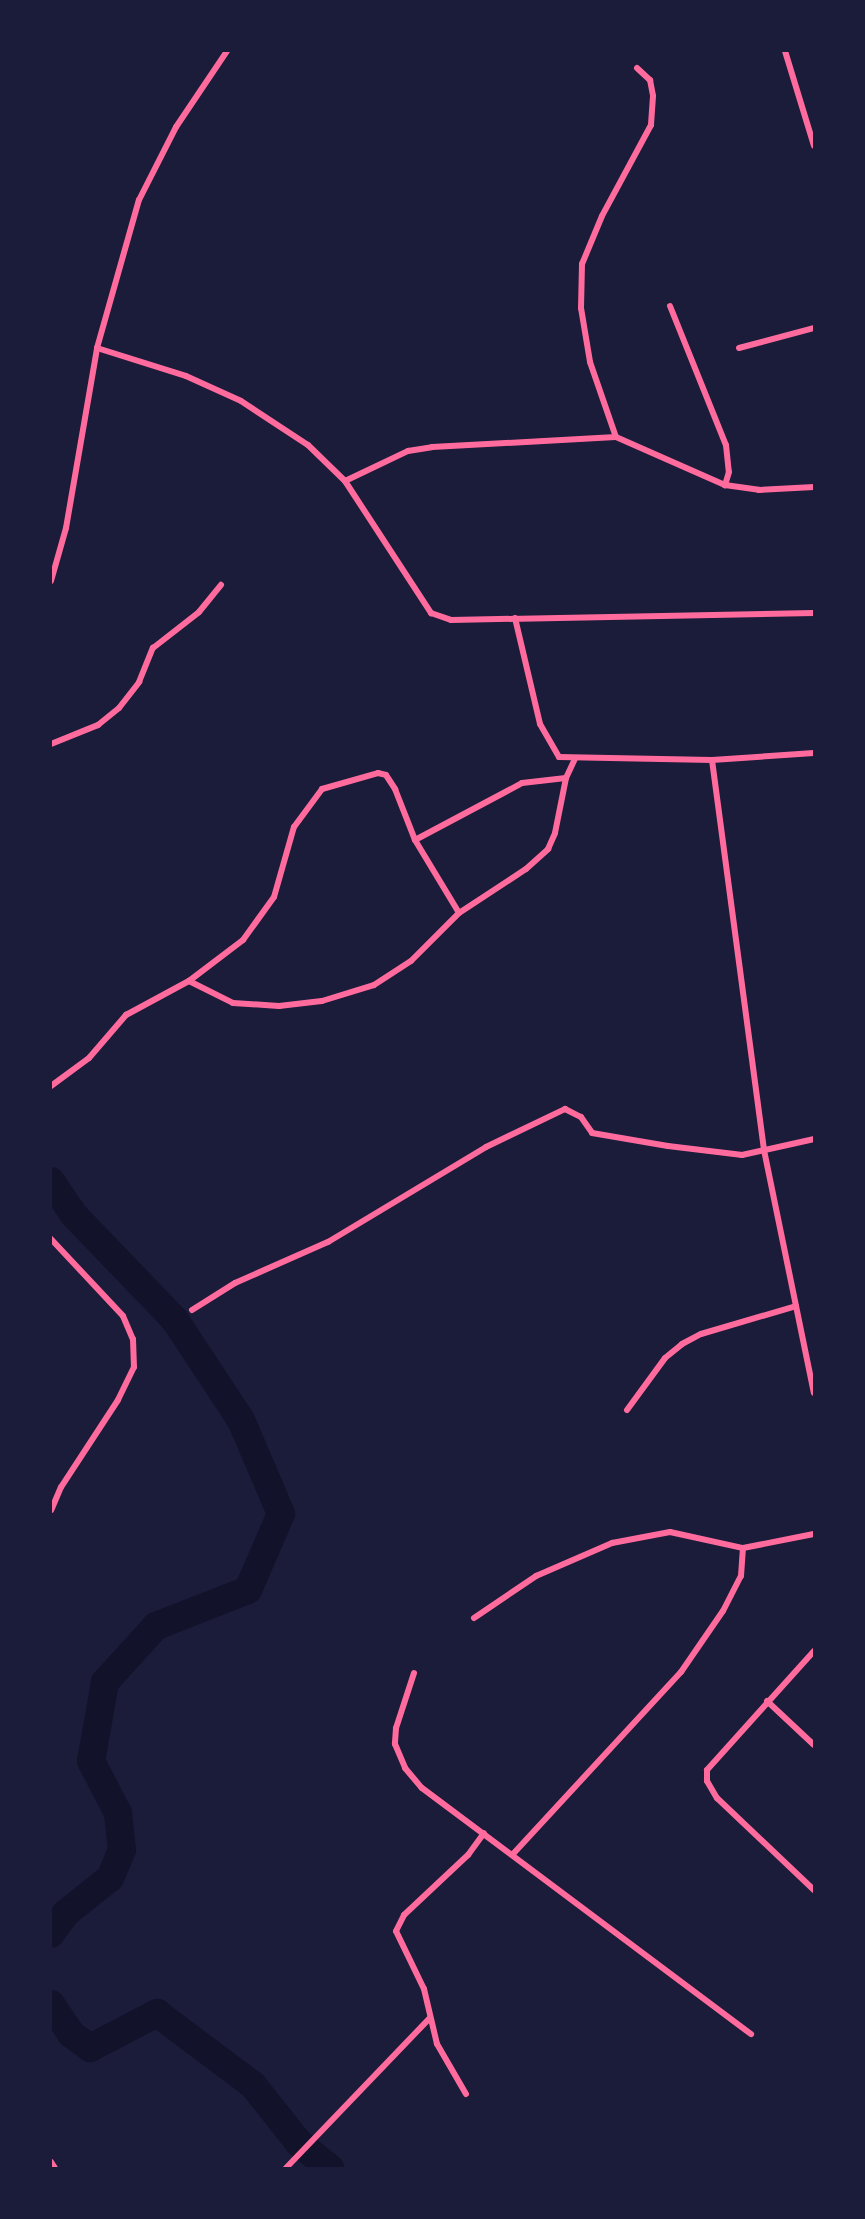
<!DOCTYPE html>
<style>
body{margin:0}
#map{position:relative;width:865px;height:2219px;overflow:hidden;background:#1b1b3a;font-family:Karla,sans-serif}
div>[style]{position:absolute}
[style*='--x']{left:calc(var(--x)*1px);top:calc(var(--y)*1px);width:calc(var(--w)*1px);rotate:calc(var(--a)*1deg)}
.river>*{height:28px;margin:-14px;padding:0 14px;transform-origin:14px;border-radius:14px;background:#12122b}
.minor>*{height:6px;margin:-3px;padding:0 3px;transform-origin:3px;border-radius:3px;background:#ff6b9d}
span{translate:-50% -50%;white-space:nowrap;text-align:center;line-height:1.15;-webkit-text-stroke:6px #1b1b3a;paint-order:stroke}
.frame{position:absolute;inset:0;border:52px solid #1b1b3a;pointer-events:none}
</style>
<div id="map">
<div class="river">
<i style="--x:51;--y:1181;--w:41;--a:55.9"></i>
<i style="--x:74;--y:1215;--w:146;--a:46.1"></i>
<i style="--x:175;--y:1320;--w:120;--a:56.6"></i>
<i style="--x:241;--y:1420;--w:102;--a:66.9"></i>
<i style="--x:281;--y:1514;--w:83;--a:113.5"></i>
<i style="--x:248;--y:1590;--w:99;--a:158.6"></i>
<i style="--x:156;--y:1626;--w:76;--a:132.3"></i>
<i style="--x:105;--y:1682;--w:80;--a:100"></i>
<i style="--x:91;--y:1761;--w:59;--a:62.6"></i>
<i style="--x:118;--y:1813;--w:37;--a:84"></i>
<i style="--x:122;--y:1850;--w:30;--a:113"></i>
<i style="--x:110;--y:1878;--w:56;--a:141.5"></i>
<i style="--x:66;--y:1913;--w:26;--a:126"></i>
<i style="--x:51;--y:2004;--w:36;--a:56"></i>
<i style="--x:71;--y:2034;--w:24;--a:36"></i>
<i style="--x:90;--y:2048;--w:76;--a:-27.6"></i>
<i style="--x:157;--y:2013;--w:120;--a:36.9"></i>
<i style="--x:253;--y:2085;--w:74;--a:51.6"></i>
<i style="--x:299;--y:2143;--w:40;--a:39"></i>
</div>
<div class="minor">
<i style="--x:785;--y:51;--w:99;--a:73"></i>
<i style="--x:637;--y:68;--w:18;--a:43"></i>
<i style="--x:650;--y:80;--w:16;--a:79"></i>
<i style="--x:653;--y:96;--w:29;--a:94"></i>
<i style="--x:651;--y:125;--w:103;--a:118.3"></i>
<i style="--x:602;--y:216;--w:52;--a:112.6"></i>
<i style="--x:582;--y:264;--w:44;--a:91.3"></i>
<i style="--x:581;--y:308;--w:55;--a:80.5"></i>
<i style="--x:590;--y:362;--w:79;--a:70.9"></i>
<i style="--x:616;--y:437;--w:119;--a:23.8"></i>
<i style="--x:725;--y:485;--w:34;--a:8"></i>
<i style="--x:759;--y:490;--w:55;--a:-3.1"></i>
<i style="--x:670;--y:306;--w:150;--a:68.1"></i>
<i style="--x:726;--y:445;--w:27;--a:84"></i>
<i style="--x:729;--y:472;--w:14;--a:107"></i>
<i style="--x:97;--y:348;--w:93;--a:17.5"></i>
<i style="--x:186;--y:376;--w:60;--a:24.4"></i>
<i style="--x:241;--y:401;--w:80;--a:33.3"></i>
<i style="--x:308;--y:445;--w:52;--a:44.2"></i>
<i style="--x:345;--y:481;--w:158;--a:56.9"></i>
<i style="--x:431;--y:613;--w:21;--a:19"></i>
<i style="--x:451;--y:620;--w:363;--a:-1.1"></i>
<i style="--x:739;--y:348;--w:78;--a:-14.9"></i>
<i style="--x:345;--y:481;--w:70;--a:-25.5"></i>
<i style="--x:408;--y:451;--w:24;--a:-9"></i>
<i style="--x:432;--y:447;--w:184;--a:-3.1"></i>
<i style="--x:51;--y:581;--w:55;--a:-74.2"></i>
<i style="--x:66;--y:528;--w:183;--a:-80.2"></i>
<i style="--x:97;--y:348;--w:154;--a:-74.2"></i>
<i style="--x:139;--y:200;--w:82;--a:-63.1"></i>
<i style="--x:176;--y:127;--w:92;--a:-56.1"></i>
<i style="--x:515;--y:618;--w:109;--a:76.7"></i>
<i style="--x:540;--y:724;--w:38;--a:60"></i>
<i style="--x:559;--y:757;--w:153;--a:1.1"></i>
<i style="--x:712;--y:760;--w:102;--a:-3.9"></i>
<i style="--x:51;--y:744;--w:51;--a:-22"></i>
<i style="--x:98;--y:725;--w:27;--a:-39"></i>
<i style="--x:119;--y:708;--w:33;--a:-52"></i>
<i style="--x:139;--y:682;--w:37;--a:-68"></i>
<i style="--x:153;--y:648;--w:58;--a:-38"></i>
<i style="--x:199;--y:612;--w:35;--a:-51"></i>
<i style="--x:712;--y:760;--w:393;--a:82.4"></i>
<i style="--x:764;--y:1150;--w:248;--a:78.4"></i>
<i style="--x:415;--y:840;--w:121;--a:-28"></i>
<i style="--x:522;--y:783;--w:44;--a:-6.5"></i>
<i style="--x:189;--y:981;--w:49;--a:26.6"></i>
<i style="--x:233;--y:1003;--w:46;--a:3.7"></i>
<i style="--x:279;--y:1006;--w:43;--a:-6.6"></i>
<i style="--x:322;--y:1001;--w:54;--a:-17.1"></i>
<i style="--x:374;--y:985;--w:44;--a:-33"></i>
<i style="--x:411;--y:961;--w:68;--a:-45"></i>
<i style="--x:459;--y:913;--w:80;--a:-33.3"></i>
<i style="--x:526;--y:869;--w:30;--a:-42"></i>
<i style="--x:548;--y:849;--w:17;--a:-66"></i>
<i style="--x:555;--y:833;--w:56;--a:-78.7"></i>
<i style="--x:566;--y:778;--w:21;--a:-65"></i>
<i style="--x:51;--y:1086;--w:47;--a:-36.4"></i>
<i style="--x:89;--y:1058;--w:57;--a:-49.3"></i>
<i style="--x:126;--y:1015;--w:72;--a:-28.4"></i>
<i style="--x:189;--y:981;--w:68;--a:-37.2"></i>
<i style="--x:243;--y:940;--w:53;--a:-54.2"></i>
<i style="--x:274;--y:897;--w:73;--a:-74.1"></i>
<i style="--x:294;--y:827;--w:47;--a:-53.6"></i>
<i style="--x:322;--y:789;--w:58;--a:-15.9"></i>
<i style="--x:378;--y:773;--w:8;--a:14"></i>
<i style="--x:386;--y:775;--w:17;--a:57"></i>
<i style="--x:395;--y:789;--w:55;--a:68.6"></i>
<i style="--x:415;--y:840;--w:85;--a:58.9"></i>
<i style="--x:51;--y:1239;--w:105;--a:46.9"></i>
<i style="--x:123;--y:1316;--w:25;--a:67"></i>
<i style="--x:133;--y:1339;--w:28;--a:88"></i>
<i style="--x:134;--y:1367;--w:37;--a:116"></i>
<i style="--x:118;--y:1400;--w:104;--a:123.2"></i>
<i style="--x:61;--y:1487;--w:25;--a:113"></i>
<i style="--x:192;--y:1310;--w:51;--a:-32.1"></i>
<i style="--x:235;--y:1283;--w:102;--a:-23.8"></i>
<i style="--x:328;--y:1242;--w:184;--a:-31"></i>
<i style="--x:486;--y:1147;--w:88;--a:-25.7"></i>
<i style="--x:565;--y:1109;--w:18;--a:27"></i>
<i style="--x:581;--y:1117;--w:19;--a:55"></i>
<i style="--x:592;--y:1133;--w:77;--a:9.7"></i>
<i style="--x:668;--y:1146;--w:75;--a:6.9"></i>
<i style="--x:742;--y:1155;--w:74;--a:-12.5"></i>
<i style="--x:627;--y:1410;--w:64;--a:-53.8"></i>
<i style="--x:665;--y:1358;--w:22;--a:-39"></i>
<i style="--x:682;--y:1344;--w:21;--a:-28"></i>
<i style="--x:701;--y:1334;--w:99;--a:-16.4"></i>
<i style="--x:474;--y:1618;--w:75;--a:-34.1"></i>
<i style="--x:536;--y:1576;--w:83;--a:-23.5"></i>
<i style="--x:612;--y:1543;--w:59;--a:-10.7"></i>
<i style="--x:670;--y:1532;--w:75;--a:12.4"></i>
<i style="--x:743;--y:1548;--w:72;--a:-11.2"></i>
<i style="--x:814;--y:1651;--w:160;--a:132"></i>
<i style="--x:707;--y:1770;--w:11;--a:90"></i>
<i style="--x:707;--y:1781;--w:20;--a:60"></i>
<i style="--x:717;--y:1798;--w:134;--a:43.5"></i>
<i style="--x:414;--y:1673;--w:58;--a:108.1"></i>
<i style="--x:396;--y:1728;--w:16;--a:94"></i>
<i style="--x:395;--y:1744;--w:26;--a:67"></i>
<i style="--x:405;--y:1768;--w:26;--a:50"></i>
<i style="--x:422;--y:1788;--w:411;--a:36.8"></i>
<i style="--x:767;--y:1701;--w:64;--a:43.1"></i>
<i style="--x:513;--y:1854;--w:248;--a:-47.3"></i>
<i style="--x:681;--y:1672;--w:74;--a:-55.5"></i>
<i style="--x:723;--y:1611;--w:39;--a:-63"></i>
<i style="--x:741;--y:1576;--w:28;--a:-86"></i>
<i style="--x:466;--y:2094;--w:58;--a:-120.1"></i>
<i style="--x:437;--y:2044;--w:57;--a:-103.3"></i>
<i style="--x:424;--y:1989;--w:64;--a:-115.8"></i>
<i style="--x:396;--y:1931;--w:18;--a:-63"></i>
<i style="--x:404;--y:1915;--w:88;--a:-43.2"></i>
<i style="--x:468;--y:1855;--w:27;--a:-54"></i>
<i style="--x:51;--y:2162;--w:7;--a:56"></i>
<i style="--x:286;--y:2168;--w:207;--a:-46.2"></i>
</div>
<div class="frame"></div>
</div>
